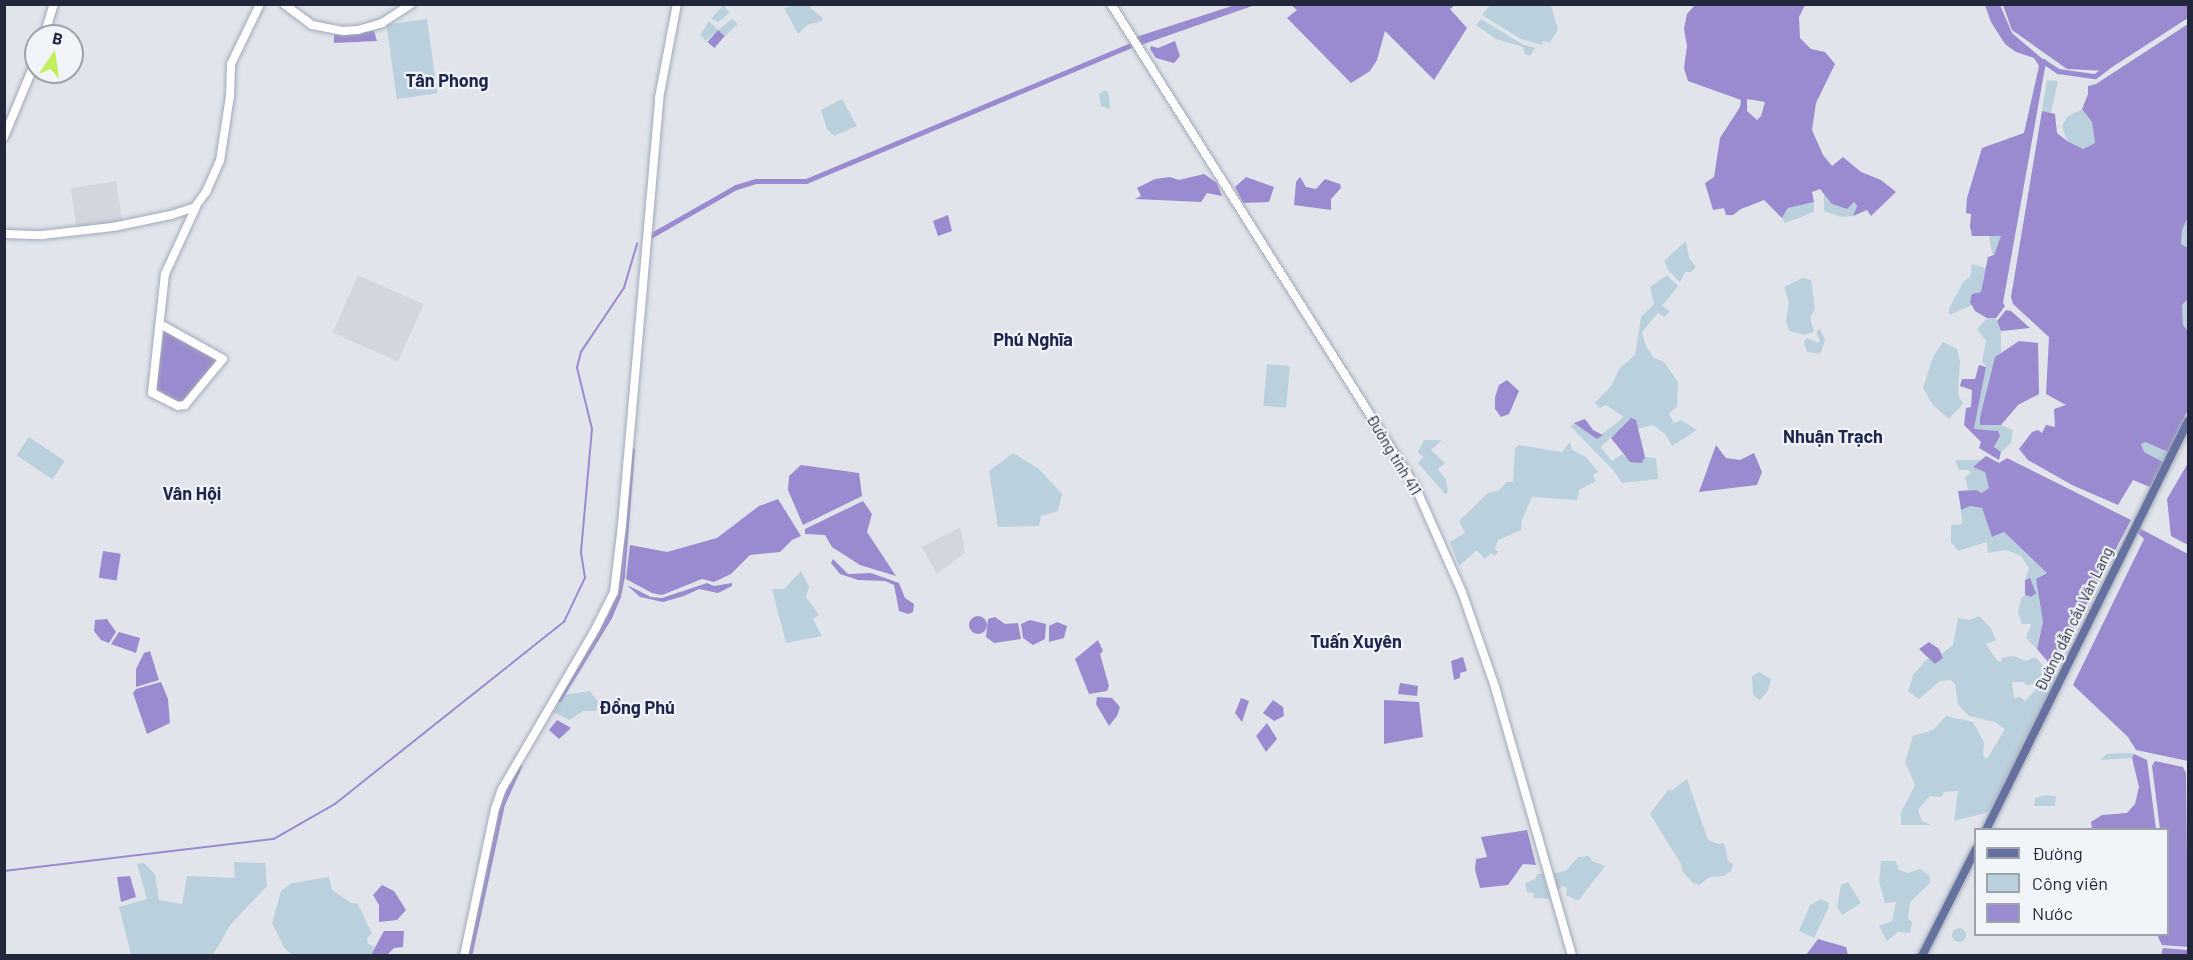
<!DOCTYPE html>
<meta charset="utf-8">
<style>
body{margin:0}
#map{position:relative;width:2193px;height:960px;overflow:hidden;background:#e1e5eb;font-family:Barlow,sans-serif}
div>[style]{position:absolute}
[style*='--x']{left:calc(var(--x)*1px);top:calc(var(--y)*1px);width:calc(var(--w)*1px);rotate:calc(var(--a)*1deg)}
.built>*{inset:0;background:#d2d7df;transform-origin:0 0}
.green>*{inset:0;background:#bad0dc;transform-origin:0 0}
.round{border-radius:50%}
.water>*{inset:0;background:#9a8acf;transform-origin:0 0}
.stream>*{height:1.5px;margin:-0.75px;padding:0 0.75px;transform-origin:0.75px;border-radius:0.75px;background:#9a8acf}
.canal>*{height:5px;margin:-2.5px;padding:0 2.5px;transform-origin:2.5px;border-radius:2.5px;background:#9a8acf}
.roads{filter:drop-shadow(0 0 2px #a2a9ba) drop-shadow(0 0 2px #a2a9ba)}
.secondary>*{height:8px;margin:-4px;padding:0 4px;transform-origin:4px;border-radius:4px;background:#fff}
.primary>*{height:8px;margin:-4px;padding:0 4px;transform-origin:4px;border-radius:4px;background:#6671a0}
span{translate:-50% -50%;white-space:nowrap;text-align:center;line-height:1.15;-webkit-text-stroke:4.5px #f1f4f8;paint-order:stroke}
.street-label{font-size:15px;color:#22273b}
.quarter-label{font-size:18px;color:#1e264d;font-weight:700}
.frame{position:absolute;inset:0;border:6px solid #22273b;pointer-events:none}
.legend{position:absolute;left:1974px;top:828px;width:195px;height:108px;box-sizing:border-box;background:#f1f4f8;border:2px solid #9ea2ac;margin:0;padding:8px 10px;list-style:none;font-size:18px;color:#22273b}
.legend li{display:flex;align-items:center;gap:12px;height:30px}
.legend b{width:30px;border:2px solid #9ea2ac}
.north{position:absolute;left:24px;top:24px;width:60px;height:60px;box-sizing:border-box;background:#f1f4f8;border:2px solid #9ea2ac;border-radius:50%;rotate:13deg;font-size:16px;font-weight:700;line-height:24px;text-align:center;color:#22273b}
.north::after{content:'';display:block;margin:auto;width:21px;height:27px;background:#c0ef5b;clip-path:polygon(50% 0,100% 100%,50% 72%,0 100%)}
</style>
<div id="map">
<div class="built">
<i style="left:116px;top:181px;width:43px;height:46px;rotate:81deg"></i>
<i style="left:358px;top:275px;width:72px;height:63px;rotate:24deg"></i>
<i style="clip-path:polygon(960px 527px,965px 553px,937px 574px,922px 547px)"></i>
</div>
<div class="green">
<i style="clip-path:polygon(723px 5px,730px 13px,718px 22px,711px 19px)"></i>
<i style="clip-path:polygon(798px 5px,811px 5px,810px 8px,823px 18px,822px 21px,807px 25px,798px 34px,784px 8px)"></i>
<i style="clip-path:polygon(1490px 5px,1551px 5px,1558px 30px,1550px 42px,1543px 41px,1542px 45px,1521px 39px,1482px 15px)"></i>
<i style="left:427px;top:19px;width:75px;height:41px;rotate:82deg"></i>
<i style="clip-path:polygon(732px 19px,738px 24px,725px 36px,718px 30px,706px 41px,700px 35px,709px 21px,718px 30px)"></i>
<i style="clip-path:polygon(1481px 19px,1522px 44px,1535px 48px,1530px 56px,1525px 54px,1523px 47px,1496px 39px,1476px 25px)"></i>
<i style="clip-path:polygon(2047px 80px,2058px 81px,2051px 113px,2042px 111px)"></i>
<i style="clip-path:polygon(1106px 90px,1109px 95px,1110px 109px,1101px 106px,1099px 94px)"></i>
<i style="clip-path:polygon(842px 99px,857px 126px,834px 136px,827px 129px,821px 110px)"></i>
<i style="clip-path:polygon(2082px 109px,2092px 122px,2095px 143px,2083px 149px,2067px 141px,2062px 126px,2067px 117px)"></i>
<i style="clip-path:polygon(1824px 194px,1832px 204px,1847px 209px,1853px 202px,1857px 206px,1853px 216px,1841px 217px,1824px 211px)"></i>
<i style="clip-path:polygon(1814px 202px,1814px 212px,1785px 223px,1782px 218px,1788px 208px)"></i>
<i style="clip-path:polygon(2188px 217px,2188px 248px,2181px 245px,2182px 230px)"></i>
<i style="clip-path:polygon(1990px 236px,2002px 236px,1993px 256px,1989px 239px)"></i>
<i style="clip-path:polygon(1686px 241px,1689px 258px,1696px 267px,1691px 272px,1685px 272px,1680px 282px,1669px 271px,1664px 261px)"></i>
<i style="clip-path:polygon(1972px 264px,1986px 268px,1981px 292px,1970px 302px,1972px 305px,1949px 315px,1949px 308px,1964px 281px,1970px 277px)"></i>
<i style="clip-path:polygon(1667px 275px,1678px 286px,1662px 306px,1670px 311px,1664px 317px,1658px 313px,1642px 332px,1646px 346px,1654px 358px,1664px 362px,1678px 382px,1677px 407px,1669px 413px,1674px 423px,1681px 420px,1697px 430px,1672px 446px,1666px 435px,1653px 425px,1637px 429px,1636px 420px,1631px 418px,1601px 447px,1612px 461px,1622px 454px,1630px 461px,1641px 463px,1645px 457px,1656px 458px,1658px 479px,1622px 483px,1613px 470px,1570px 426px,1574px 423px,1597px 438px,1624px 417px,1606px 405px,1600px 408px,1595px 403px,1611px 386px,1620px 368px,1635px 355px,1641px 317px,1654px 304px,1650px 287px)"></i>
<i style="clip-path:polygon(1802px 278px,1811px 280px,1815px 309px,1810px 318px,1814px 332px,1804px 335px,1789px 331px,1786px 321px,1789px 302px,1784px 287px)"></i>
<i style="clip-path:polygon(2188px 299px,2188px 331px,2183px 325px,2182px 305px)"></i>
<i style="clip-path:polygon(1987px 318px,1996px 318px,2001px 331px,2001px 353px,1995px 357px,1980px 417px,1980px 425px,2001px 425px,2013px 430px,2011px 443px,2001px 452px,1994px 448px,2000px 436px,1974px 430px,1986px 366px,1982px 362px,1986px 341px,1977px 329px)"></i>
<i style="clip-path:polygon(1820px 329px,1825px 340px,1820px 354px,1807px 352px,1804px 342px,1807px 338px,1818px 343px,1820px 340px,1816px 332px)"></i>
<i style="clip-path:polygon(1943px 342px,1957px 349px,1960px 361px,1958px 394px,1963px 404px,1949px 419px,1933px 405px,1923px 388px,1933px 357px)"></i>
<i style="left:1267px;top:364px;width:23px;height:42px;rotate:5deg"></i>
<i style="left:29px;top:437px;width:43px;height:22px;rotate:34deg"></i>
<i style="clip-path:polygon(1424px 440px,1442px 440px,1431px 450px,1445px 463px,1438px 469px,1446px 480px,1448px 492px,1445px 494px,1418px 463px,1423px 457px,1418px 452px)"></i>
<i style="clip-path:polygon(1570px 442px,1572px 450px,1586px 457px,1598px 472px,1593px 475px,1596px 481px,1579px 490px,1577px 500px,1532px 497px,1522px 520px,1521px 530px,1498px 540px,1495px 549px,1498px 552px,1495px 556px,1491px 553px,1485px 559px,1477px 550px,1459px 566px,1450px 542px,1465px 533px,1459px 521px,1488px 493px,1499px 490px,1507px 482px,1513px 482px,1515px 448px,1519px 445px,1562px 452px)"></i>
<i style="clip-path:polygon(2144px 442px,2168px 452px,2163px 462px,2144px 452px,2141px 444px)"></i>
<i style="clip-path:polygon(1013px 453px,1039px 469px,1062px 494px,1058px 511px,1041px 516px,1039px 526px,998px 527px,989px 471px)"></i>
<i style="clip-path:polygon(1955px 460px,1982px 460px,1973px 467px,1985px 472px,1989px 488px,1982px 494px,1976px 490px,1968px 490px,1965px 477px,1971px 473px,1968px 470px,1959px 470px)"></i>
<i style="clip-path:polygon(1970px 506px,1982px 508px,1992px 537px,2004px 532px,2047px 573px,2036px 579px,2043px 622px,2037px 649px,2026px 638px,2031px 624px,2022px 624px,2018px 613px,2021px 598px,2025px 595px,2031px 597px,2030px 578px,2025px 580px,2029px 568px,2021px 556px,2006px 550px,1988px 553px,1987px 542px,1958px 551px,1951px 542px,1951px 525px,1962px 524px,1961px 510px)"></i>
<i style="clip-path:polygon(801px 571px,809px 587px,806px 597px,819px 615px,813px 619px,822px 636px,786px 643px,772px 589px,784px 589px)"></i>
<i style="clip-path:polygon(1979px 616px,1991px 628px,1996px 640px,1986px 644px,1997px 660px,2001px 662px,2002px 658px,2014px 656px,2026px 661px,2035px 657px,2048px 671px,2036px 683px,2027px 686px,2023px 682px,2012px 682px,2014px 698px,2020px 697px,2025px 701px,2051px 673px,2056px 678px,1989px 812px,1954px 821px,1958px 791px,1944px 792px,1941px 797px,1930px 796px,1918px 810px,1922px 821px,1931px 825px,1901px 825px,1901px 812px,1915px 785px,1905px 762px,1913px 736px,1933px 730px,1946px 716px,1973px 722px,1984px 742px,1983px 756px,1987px 759px,2005px 729px,1995px 722px,1969px 716px,1958px 704px,1955px 684px,1951px 680px,1940px 681px,1919px 699px,1908px 691px,1913px 675px,1928px 658px,1935px 664px,1943px 658px,1941px 654px,1953px 645px,1958px 618px,1970px 620px)"></i>
<i style="clip-path:polygon(1759px 672px,1771px 679px,1768px 691px,1760px 700px,1753px 695px,1752px 676px)"></i>
<i style="clip-path:polygon(590px 691px,598px 702px,596px 711px,583px 711px,569px 720px,553px 712px,563px 695px)"></i>
<i style="clip-path:polygon(2129px 753px,2134px 754px,2132px 758px,2100px 760px,2107px 754px)"></i>
<i style="clip-path:polygon(1687px 779px,1708px 840px,1719px 844px,1724px 843px,1728px 861px,1733px 864px,1731px 871px,1724px 876px,1710px 877px,1699px 885px,1693px 883px,1683px 872px,1681px 864px,1650px 814px,1669px 789px,1671px 791px)"></i>
<i style="clip-path:polygon(2046px 795px,2056px 796px,2055px 806px,2034px 806px,2035px 798px)"></i>
<i style="clip-path:polygon(1589px 856px,1592px 861px,1605px 866px,1578px 901px,1566px 895px,1567px 888px,1562px 886px,1557px 891px,1551px 874px,1566px 871px,1578px 857px)"></i>
<i style="clip-path:polygon(1881px 861px,1896px 861px,1899px 870px,1908px 873px,1920px 869px,1929px 875px,1930px 883px,1910px 902px,1908px 919px,1912px 922px,1910px 933px,1898px 932px,1887px 941px,1879px 926px,1892px 921px,1896px 902px,1885px 903px,1879px 882px)"></i>
<i style="clip-path:polygon(234px 862px,265px 863px,267px 886px,231px 924px,213px 955px,131px 955px,119px 907px,147px 899px,137px 864px,144px 863px,155px 874px,159px 900px,182px 904px,187px 876px,235px 878px)"></i>
<i style="clip-path:polygon(1537px 874px,1543px 874px,1550px 899px,1533px 898px,1534px 893px,1527px 892px,1525px 883px,1535px 879px)"></i>
<i style="clip-path:polygon(329px 877px,332px 890px,351px 903px,358px 904px,372px 934px,367px 938px,368px 944px,375px 947px,371px 955px,293px 955px,285px 949px,272px 923px,281px 891px,292px 883px)"></i>
<i style="clip-path:polygon(1848px 882px,1861px 903px,1842px 915px,1837px 907px,1841px 885px)"></i>
<i style="clip-path:polygon(1821px 899px,1829px 903px,1828px 909px,1814px 938px,1799px 931px,1810px 905px)"></i>
<i class="round" style="left:1952px;top:928px;width:14px;height:14px"></i>
</div>
<div class="water">
<i style="clip-path:polygon(1235px 5px,1255px 5px,1141px 45px,1136px 37px)"></i>
<i style="clip-path:polygon(1291px 5px,1455px 5px,1450px 9px,1467px 28px,1434px 80px,1385px 31px,1377px 60px,1370px 71px,1351px 83px,1287px 18px,1297px 10px)"></i>
<i style="clip-path:polygon(evenodd,1695px 5px,1805px 5px,1799px 17px,1800px 38px,1811px 49px,1825px 52px,1835px 64px,1816px 103px,1812px 130px,1823px 155px,1832px 166px,1843px 157px,1861px 172px,1881px 180px,1896px 192px,1871px 216px,1867px 210px,1853px 216px,1857px 206px,1854px 202px,1847px 209px,1832px 204px,1820px 189px,1812px 192px,1814px 202px,1788px 208px,1782px 218px,1764px 200px,1741px 209px,1733px 215px,1726px 215px,1724px 208px,1713px 210px,1705px 183px,1714px 177px,1720px 138px,1740px 107px,1741px 100px,1688px 81px,1684px 68px,1687px 46px,1684px 29px,1687px 14px,1695px 5px,1747px 99px,1765px 102px,1761px 116px,1757px 120px,1747px 111px,1747px 99px)"></i>
<i style="clip-path:polygon(1985px 5px,2000px 5px,2012px 33px,2046px 62px,2003px 303px,2005px 306px,1996px 318px,1987px 318px,1975px 311px,1970px 302px,1972px 294px,1981px 292px,1988px 257px,1994px 255px,2001px 236px,1972px 236px,1970px 226px,1971px 214px,1966px 213px,1967px 198px,1982px 148px,2024px 133px,2039px 66px,2034px 58px,2016px 52px,2005px 44px,1991px 22px)"></i>
<i style="clip-path:polygon(2003px 5px,2188px 5px,2188px 18px,2106px 71px,2067px 69px,2012px 30px)"></i>
<i style="clip-path:polygon(2188px 24px,2188px 217px,2182px 230px,2181px 244px,2188px 248px,2188px 299px,2182px 305px,2183px 325px,2188px 331px,2188px 410px,2168px 452px,2145px 442px,2141px 444px,2144px 452px,2163px 462px,2150px 487px,2133px 480px,2118px 505px,2072px 485px,2028px 460px,2019px 449px,2032px 432px,2038px 430px,2042px 433px,2046px 425px,2055px 427px,2054px 409px,2066px 405px,2046px 394px,2049px 337px,2013px 304px,2011px 297px,2042px 111px,2055px 114px,2057px 133px,2067px 141px,2083px 149px,2095px 143px,2092px 122px,2082px 109px,2088px 94px,2088px 86px,2096px 84px)"></i>
<i style="left:718px;top:30px;width:9px;height:16px;rotate:41deg"></i>
<i style="clip-path:polygon(374px 31px,377px 41px,334px 43px,334px 35px)"></i>
<i style="clip-path:polygon(1175px 41px,1180px 56px,1174px 63px,1156px 58px,1150px 49px,1151px 46px,1158px 48px)"></i>
<i style="clip-path:polygon(1204px 174px,1217px 183px,1222px 196px,1207px 193px,1201px 202px,1135px 199px,1141px 196px,1137px 188px,1155px 179px,1170px 177px,1179px 180px)"></i>
<i style="clip-path:polygon(1246px 177px,1274px 187px,1269px 202px,1243px 203px,1235px 187px)"></i>
<i style="clip-path:polygon(1300px 177px,1306px 187px,1316px 189px,1325px 179px,1340px 184px,1341px 188px,1331px 199px,1331px 210px,1294px 205px,1296px 182px)"></i>
<i style="clip-path:polygon(948px 215px,952px 231px,938px 236px,933px 221px)"></i>
<i style="clip-path:polygon(2006px 310px,2011px 311px,2030px 328px,2001px 331px,1997px 321px)"></i>
<i style="clip-path:polygon(164px 329px,218px 359px,184px 403px,175px 402px,156px 388px)"></i>
<i style="clip-path:polygon(2019px 341px,2038px 343px,2039px 394px,2018px 405px,2001px 425px,1980px 425px,1980px 417px,1995px 357px)"></i>
<i style="clip-path:polygon(1979px 365px,1986px 367px,1974px 429px,1998px 431px,2000px 436px,1994px 447px,2001px 452px,1999px 460px,1979px 448px,1981px 442px,1964px 425px,1966px 408px,1971px 407px,1972px 390px,1960px 386px,1962px 379px,1975px 379px)"></i>
<i style="clip-path:polygon(1507px 380px,1519px 391px,1509px 414px,1501px 417px,1495px 409px,1495px 397px,1499px 385px)"></i>
<i style="clip-path:polygon(1631px 418px,1636px 420px,1645px 457px,1642px 463px,1630px 462px,1611px 438px)"></i>
<i style="clip-path:polygon(1585px 419px,1593px 430px,1603px 435px,1597px 439px,1574px 423px)"></i>
<i style="clip-path:polygon(1716px 445px,1726px 458px,1740px 460px,1754px 453px,1762px 472px,1757px 485px,1699px 492px)"></i>
<i style="clip-path:polygon(1986px 456px,1999px 463px,2007px 458px,2131px 520px,2053px 668px,2037px 649px,2043px 622px,2036px 579px,2047px 573px,2004px 532px,1992px 537px,1982px 508px,1970px 506px,1961px 510px,1958px 491px,1976px 490px,1982px 493px,1989px 488px,1985px 472px,1973px 467px)"></i>
<i style="clip-path:polygon(2188px 463px,2188px 545px,2171px 536px,2167px 499px)"></i>
<i style="clip-path:polygon(801px 465px,859px 473px,862px 496px,803px 525px,788px 490px,789px 476px)"></i>
<i style="clip-path:polygon(778px 499px,801px 536px,792px 540px,780px 552px,750px 555px,731px 574px,714px 582px,702px 579px,662px 595px,652px 593px,626px 579px,630px 545px,667px 552px,717px 538px,759px 506px)"></i>
<i style="clip-path:polygon(863px 501px,872px 514px,867px 532px,896px 576px,860px 565px,832px 547px,825px 535px,805px 534px,805px 529px)"></i>
<i style="clip-path:polygon(2139px 528px,2188px 554px,2188px 761px,2136px 750px,2128px 737px,2073px 685px,2144px 539px,2138px 533px)"></i>
<i style="left:103px;top:551px;width:18px;height:27px;rotate:9deg"></i>
<i style="clip-path:polygon(833px 559px,848px 574px,871px 573px,899px 583px,905px 598px,914px 604px,913px 612px,908px 614px,899px 611px,894px 585px,885px 581px,858px 580px,840px 574px,831px 563px)"></i>
<i style="clip-path:polygon(2030px 578px,2036px 593px,2031px 597px,2025px 595px,2025px 580px)"></i>
<i style="clip-path:polygon(707px 583px,714px 586px,732px 583px,732px 586px,718px 593px,699px 589px,684px 596px,663px 602px,640px 597px,627px 585px,651px 597px,662px 598px)"></i>
<i class="round" style="left:969px;top:616px;width:18px;height:18px"></i>
<i style="clip-path:polygon(995px 617px,1005px 624px,1018px 623px,1021px 639px,994px 643px,986px 637px,988px 619px)"></i>
<i style="clip-path:polygon(107px 619px,116px 632px,109px 643px,101px 640px,94px 631px,95px 620px)"></i>
<i style="clip-path:polygon(1030px 620px,1046px 624px,1045px 639px,1033px 645px,1023px 638px,1021px 624px)"></i>
<i style="clip-path:polygon(1057px 622px,1067px 626px,1064px 638px,1049px 642px,1049px 626px)"></i>
<i style="clip-path:polygon(119px 632px,140px 638px,136px 653px,111px 644px)"></i>
<i style="clip-path:polygon(1098px 640px,1103px 651px,1100px 654px,1109px 686px,1107px 691px,1089px 694px,1075px 659px)"></i>
<i style="clip-path:polygon(1929px 642px,1939px 649px,1943px 658px,1935px 664px,1919px 649px)"></i>
<i style="clip-path:polygon(150px 651px,159px 680px,136px 687px,136px 669px,144px 653px)"></i>
<i style="clip-path:polygon(1463px 657px,1467px 671px,1460px 673px,1460px 678px,1454px 680px,1451px 661px)"></i>
<i style="clip-path:polygon(161px 682px,168px 699px,170px 723px,147px 734px,133px 693px,136px 689px)"></i>
<i style="clip-path:polygon(1400px 683px,1418px 686px,1417px 696px,1398px 694px)"></i>
<i style="clip-path:polygon(1097px 697px,1112px 698px,1120px 707px,1117px 716px,1109px 726px,1096px 704px)"></i>
<i style="clip-path:polygon(1241px 698px,1249px 701px,1242px 722px,1235px 713px)"></i>
<i style="clip-path:polygon(1273px 700px,1283px 707px,1284px 716px,1274px 721px,1263px 713px)"></i>
<i style="clip-path:polygon(1384px 700px,1419px 702px,1423px 737px,1384px 744px)"></i>
<i style="clip-path:polygon(557px 720px,571px 728px,559px 739px,549px 730px)"></i>
<i style="clip-path:polygon(1267px 723px,1277px 739px,1266px 752px,1256px 736px)"></i>
<i style="clip-path:polygon(2134px 754px,2147px 760px,2156px 829px,2092px 829px,2091px 822px,2102px 815px,2127px 813px,2135px 804px,2139px 787px,2132px 758px)"></i>
<i style="clip-path:polygon(2155px 761px,2183px 767px,2186px 773px,2188px 947px,2162px 945px,2158px 937px,2158px 935px,2168px 934px,2168px 830px,2160px 829px,2152px 766px)"></i>
<i style="clip-path:polygon(1527px 830px,1536px 865px,1523px 864px,1508px 885px,1480px 888px,1475px 870px,1476px 859px,1487px 857px,1481px 837px)"></i>
<i style="clip-path:polygon(130px 876px,136px 897px,121px 902px,117px 877px)"></i>
<i style="clip-path:polygon(382px 885px,394px 891px,406px 910px,397px 920px,379px 922px,379px 905px,373px 895px)"></i>
<i style="clip-path:polygon(384px 931px,404px 931px,403px 947px,394px 948px,387px 955px,371px 955px)"></i>
<i style="clip-path:polygon(1818px 939px,1846px 947px,1848px 955px,1806px 955px)"></i>
<i style="clip-path:polygon(2163px 948px,2188px 950px,2188px 955px,2161px 955px)"></i>
</div>
<div class="stream">
<i style="--x:4;--y:871;--w:272;--a:-6.8"></i>
<i style="--x:274;--y:839;--w:70;--a:-29.8"></i>
<i style="--x:335;--y:804;--w:293;--a:-38.5"></i>
<i style="--x:564;--y:622;--w:49;--a:-64.5"></i>
<i style="--x:585;--y:578;--w:26;--a:-99"></i>
<i style="--x:581;--y:552;--w:123;--a:-84.9"></i>
<i style="--x:592;--y:429;--w:63;--a:-103.8"></i>
<i style="--x:577;--y:368;--w:16;--a:-76"></i>
<i style="--x:581;--y:352;--w:77;--a:-56.1"></i>
<i style="--x:624;--y:288;--w:46;--a:-73.5"></i>
</div>
<div class="canal">
<i style="--x:2043;--y:61;--w:18;--a:34"></i>
<i style="--x:2058;--y:71;--w:37;--a:8"></i>
<i style="--x:2095;--y:76;--w:15;--a:-37"></i>
<i style="--x:650;--y:236;--w:99;--a:-29.7"></i>
<i style="--x:736;--y:187;--w:21;--a:-17"></i>
<i style="--x:756;--y:181;--w:50;--a:0"></i>
<i style="--x:806;--y:181;--w:352;--a:-22.7"></i>
<i style="--x:559;--y:699;--w:96;--a:-58.6"></i>
<i style="--x:609;--y:617;--w:23;--a:-67"></i>
<i style="--x:618;--y:596;--w:20;--a:-79"></i>
<i style="--x:622;--y:576;--w:127;--a:-85.5"></i>
<i style="--x:469;--y:956;--w:156;--a:-77.8"></i>
<i style="--x:502;--y:804;--w:42;--a:-65.9"></i>
</div>
<div class="roads">
<div class="secondary">
<i style="--x:284;--y:4;--w:35;--a:37"></i>
<i style="--x:312;--y:25;--w:32;--a:11"></i>
<i style="--x:343;--y:31;--w:15;--a:-4"></i>
<i style="--x:358;--y:30;--w:25;--a:-16"></i>
<i style="--x:382;--y:23;--w:35;--a:-33"></i>
<i style="--x:1111;--y:4;--w:570;--a:57.76"></i>
<i style="--x:1415;--y:486;--w:116;--a:66.1"></i>
<i style="--x:1462;--y:592;--w:101;--a:70.8"></i>
<i style="--x:1495;--y:687;--w:280;--a:74"></i>
<i style="--x:44;--y:36;--w:34;--a:-73"></i>
<i style="--x:4;--y:137;--w:83;--a:-67.4"></i>
<i style="--x:4;--y:234;--w:38;--a:2"></i>
<i style="--x:42;--y:235;--w:71;--a:-6.4"></i>
<i style="--x:113;--y:227;--w:59;--a:-11.7"></i>
<i style="--x:171;--y:215;--w:25;--a:-18"></i>
<i style="--x:195;--y:207;--w:19;--a:-54"></i>
<i style="--x:206;--y:192;--w:34;--a:-66"></i>
<i style="--x:220;--y:161;--w:66;--a:-81.3"></i>
<i style="--x:230;--y:96;--w:32;--a:-88"></i>
<i style="--x:231;--y:64;--w:67;--a:-64.2"></i>
<i style="--x:160;--y:324;--w:72;--a:29.1"></i>
<i style="--x:223;--y:359;--w:60;--a:129.6"></i>
<i style="--x:185;--y:405;--w:7;--a:172"></i>
<i style="--x:178;--y:406;--w:29;--a:-153"></i>
<i style="--x:152;--y:393;--w:120;--a:-83.8"></i>
<i style="--x:165;--y:274;--w:74;--a:-65.2"></i>
<i style="--x:464;--y:956;--w:150;--a:-78.1"></i>
<i style="--x:495;--y:809;--w:21;--a:-71"></i>
<i style="--x:502;--y:789;--w:186;--a:-59.7"></i>
<i style="--x:596;--y:628;--w:40;--a:-63.4"></i>
<i style="--x:614;--y:592;--w:67;--a:-83.2"></i>
<i style="--x:622;--y:525;--w:429;--a:-85"></i>
<i style="--x:659;--y:98;--w:96;--a:-79.2"></i>
</div>
<div class="primary">
<i style="--x:1986;--y:830;--w:456;--a:-63.7"></i>
<i style="--x:1922;--y:956;--w:120;--a:-63.2"></i>
</div>
</div>
<div class="street-label">
<span style="left:1394px;top:455px;rotate:59deg">Đường tỉnh 411</span>
<span style="left:2074px;top:619px;rotate:-64deg">Đường dẫn cầu Văn Lang</span>
</div>
<div class="quarter-label">
<span style="left:447px;top:80px">Tân Phong</span>
<span style="left:1033px;top:339px">Phú Nghĩa</span>
<span style="left:1833px;top:436px">Nhuận Trạch</span>
<span style="left:192px;top:493px">Vân Hội</span>
<span style="left:1356px;top:641px">Tuấn Xuyên</span>
<span style="left:637px;top:707px">Đồng Phú</span>
</div>
<div class="frame"></div>
<ul class="legend">
<li><b style="height:8px;background:#6671a0"></b>Đường</li>
<li><b style="height:16px;background:#bad0dc"></b>Công viên</li>
<li><b style="height:16px;background:#9a8acf"></b>Nước</li>
</ul>
<div class="north">B</div>
</div>
